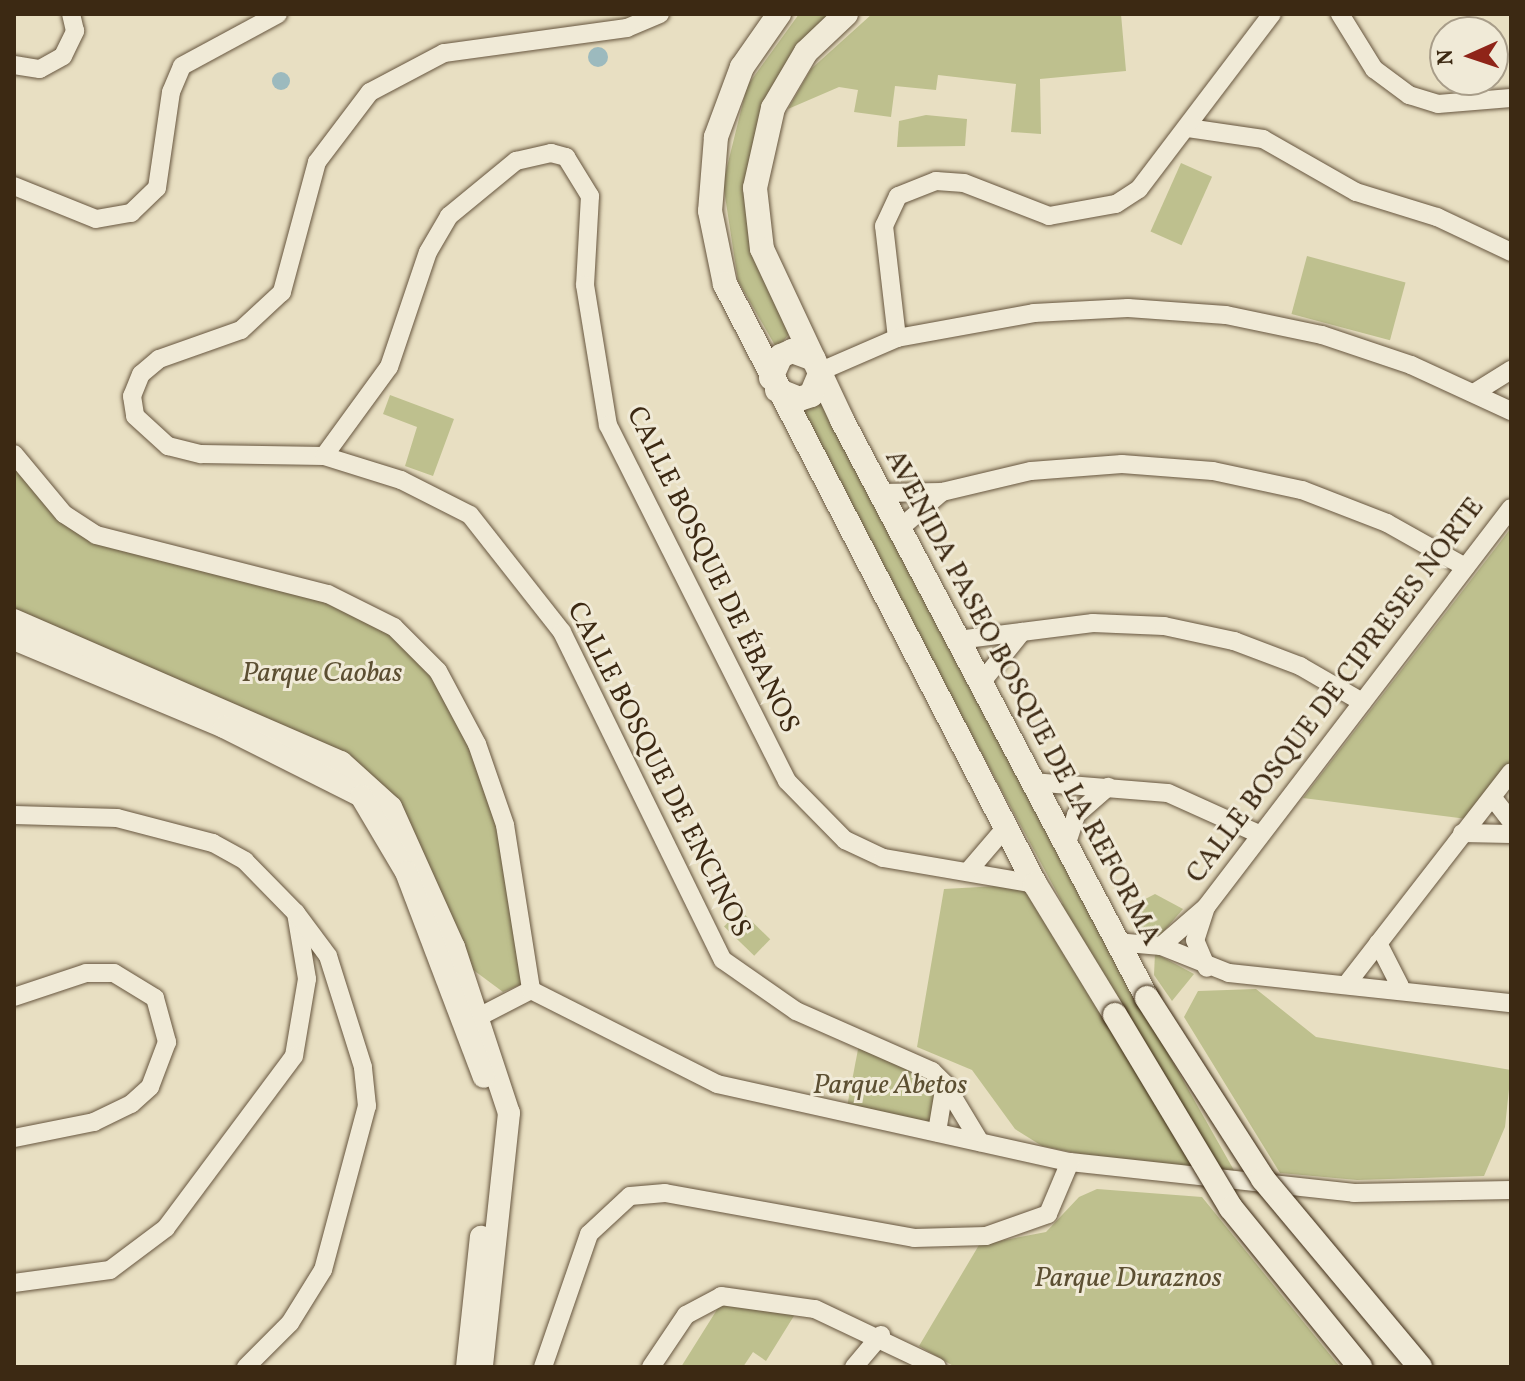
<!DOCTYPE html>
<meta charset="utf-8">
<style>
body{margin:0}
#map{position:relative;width:1525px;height:1381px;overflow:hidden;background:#e8dfc2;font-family:Vollkorn,serif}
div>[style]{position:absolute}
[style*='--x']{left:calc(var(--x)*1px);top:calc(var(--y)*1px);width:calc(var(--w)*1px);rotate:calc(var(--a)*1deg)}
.green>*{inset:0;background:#bec08e;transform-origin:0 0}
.water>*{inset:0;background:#9cbabe}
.round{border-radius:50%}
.roads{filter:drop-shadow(0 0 2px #67563f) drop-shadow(0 0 2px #67563f)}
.minor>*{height:18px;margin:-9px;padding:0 9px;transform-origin:9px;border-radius:9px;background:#f0ead7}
.tertiary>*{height:22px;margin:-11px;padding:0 11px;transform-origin:11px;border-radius:11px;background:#f0ead7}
.secondary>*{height:24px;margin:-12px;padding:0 12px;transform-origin:12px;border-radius:12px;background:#f0ead7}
.bridges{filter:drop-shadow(0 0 2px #3c2913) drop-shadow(0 0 2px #3c2913)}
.secondary-bridge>*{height:24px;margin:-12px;padding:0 12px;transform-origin:12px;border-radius:12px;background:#f0ead7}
span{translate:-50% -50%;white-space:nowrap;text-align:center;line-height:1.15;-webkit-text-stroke:6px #f0ead7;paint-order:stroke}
.street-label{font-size:28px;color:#3c2913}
.park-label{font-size:28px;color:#5c4f32;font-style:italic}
.frame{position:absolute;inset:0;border:16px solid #3c2913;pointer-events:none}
.north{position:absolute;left:1429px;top:16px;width:80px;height:80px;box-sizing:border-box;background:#f0ead7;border:2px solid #a89d89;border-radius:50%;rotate:267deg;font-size:22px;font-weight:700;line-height:32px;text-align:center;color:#3c2913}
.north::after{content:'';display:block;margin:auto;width:28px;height:36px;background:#8f2418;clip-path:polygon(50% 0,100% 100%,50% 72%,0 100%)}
</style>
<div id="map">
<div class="green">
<i style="clip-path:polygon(799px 14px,830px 14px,760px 112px,747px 179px,758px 268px,789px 334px,777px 349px,738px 281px,723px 183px,747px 86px)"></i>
<i style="clip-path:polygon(872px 14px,1121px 14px,1126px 71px,1040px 79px,1041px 134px,1011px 132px,1016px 84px,938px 75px,936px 90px,895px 86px,891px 117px,854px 112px,858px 90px,839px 87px,788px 109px,811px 69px)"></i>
<i style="clip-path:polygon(926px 115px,967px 119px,965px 146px,897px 147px,899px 121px)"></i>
<i style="left:1181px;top:163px;width:34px;height:75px;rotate:24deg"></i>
<i style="left:1307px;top:256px;width:102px;height:60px;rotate:15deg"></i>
<i style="clip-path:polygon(390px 395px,454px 419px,433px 476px,405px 466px,417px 427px,383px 414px)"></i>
<i style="clip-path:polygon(818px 395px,1128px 983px,1244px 1188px,1042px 1146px,1015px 1129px,972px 1070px,917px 1047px,944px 889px,1016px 885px,1063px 904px,794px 405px)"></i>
<i style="clip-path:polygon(14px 467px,58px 520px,92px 542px,326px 602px,389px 634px,431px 676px,470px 747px,497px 827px,522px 984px,503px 992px,472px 969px,404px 817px,14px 613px)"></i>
<i style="clip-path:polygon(1511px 528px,1511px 761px,1467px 819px,1303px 798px)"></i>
<i style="clip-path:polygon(1155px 894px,1183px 909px,1157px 939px,1142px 940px,1126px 909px)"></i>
<i style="left:740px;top:910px;width:42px;height:23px;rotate:44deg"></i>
<i style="clip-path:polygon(1155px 953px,1194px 974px,1172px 1001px,1154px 975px)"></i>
<i style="clip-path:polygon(1256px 989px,1316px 1037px,1511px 1070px,1505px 1127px,1484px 1176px,1357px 1180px,1280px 1173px,1184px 1017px,1198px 991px)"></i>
<i style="clip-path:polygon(860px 1039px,945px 1084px,937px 1132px,846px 1112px)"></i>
<i style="clip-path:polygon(1097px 1189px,1202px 1197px,1340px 1367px,955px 1367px,919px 1346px,979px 1245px,1046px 1232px,1079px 1197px)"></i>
<i style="clip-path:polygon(718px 1308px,724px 1305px,797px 1311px,766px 1361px,753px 1352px,743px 1367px,681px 1367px)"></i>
</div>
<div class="water">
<i class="round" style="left:588px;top:47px;width:20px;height:20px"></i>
<i class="round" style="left:272px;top:72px;width:18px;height:18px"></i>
</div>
<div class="roads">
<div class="minor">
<i style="--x:660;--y:14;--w:36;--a:157"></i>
<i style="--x:627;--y:28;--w:185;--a:172.2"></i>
<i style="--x:444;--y:53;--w:84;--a:152.2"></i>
<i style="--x:370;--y:92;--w:88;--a:127.1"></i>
<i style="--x:317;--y:162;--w:135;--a:105.1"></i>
<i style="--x:282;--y:292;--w:56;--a:137.2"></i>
<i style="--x:241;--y:330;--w:87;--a:160.5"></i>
<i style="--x:159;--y:359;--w:23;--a:140"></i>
<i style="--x:141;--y:374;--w:24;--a:112"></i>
<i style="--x:132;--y:396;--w:20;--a:81"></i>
<i style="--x:135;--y:416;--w:45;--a:42.3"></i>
<i style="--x:168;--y:446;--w:34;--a:14"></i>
<i style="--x:201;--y:454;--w:123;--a:0.9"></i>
<i style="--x:324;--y:456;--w:81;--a:17.3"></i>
<i style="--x:401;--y:480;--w:77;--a:26.9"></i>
<i style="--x:470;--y:515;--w:149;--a:51.8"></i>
<i style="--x:562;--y:632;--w:365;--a:63.9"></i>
<i style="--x:723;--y:960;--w:89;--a:34.9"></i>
<i style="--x:796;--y:1011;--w:149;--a:23.8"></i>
<i style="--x:932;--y:1071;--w:18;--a:45"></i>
<i style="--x:945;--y:1084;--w:49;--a:99.5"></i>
<i style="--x:1340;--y:14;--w:65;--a:58.3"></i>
<i style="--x:1374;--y:69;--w:44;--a:36.6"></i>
<i style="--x:1409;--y:95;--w:30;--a:17"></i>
<i style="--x:1438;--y:104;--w:73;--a:-4.7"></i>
<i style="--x:14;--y:65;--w:26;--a:9"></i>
<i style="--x:40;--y:69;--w:26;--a:-29"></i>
<i style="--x:63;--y:56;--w:28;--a:-64"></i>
<i style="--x:75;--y:31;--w:17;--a:-103"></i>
<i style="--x:1188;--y:128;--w:76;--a:8.3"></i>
<i style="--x:1263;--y:139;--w:107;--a:29.7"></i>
<i style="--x:1356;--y:192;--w:85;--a:17.2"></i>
<i style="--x:1437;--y:217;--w:82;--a:25.3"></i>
<i style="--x:14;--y:186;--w:88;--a:21.9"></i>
<i style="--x:96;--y:219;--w:36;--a:-10"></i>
<i style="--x:131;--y:213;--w:36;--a:-44"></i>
<i style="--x:157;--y:188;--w:97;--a:-81.7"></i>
<i style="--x:171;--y:92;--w:28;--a:-67"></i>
<i style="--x:182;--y:66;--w:109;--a:-28.4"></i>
<i style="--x:897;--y:338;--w:113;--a:-96.6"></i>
<i style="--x:884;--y:226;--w:33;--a:-65"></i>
<i style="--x:898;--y:196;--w:41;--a:-21.5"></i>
<i style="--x:936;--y:181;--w:28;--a:4"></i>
<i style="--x:964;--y:183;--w:91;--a:21.2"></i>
<i style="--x:1049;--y:216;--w:68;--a:-10.2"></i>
<i style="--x:1116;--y:204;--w:27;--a:-33"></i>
<i style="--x:1139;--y:189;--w:220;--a:-52.8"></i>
<i style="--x:821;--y:371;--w:83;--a:-23.5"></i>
<i style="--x:897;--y:338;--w:139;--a:-10.3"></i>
<i style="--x:1034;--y:313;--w:94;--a:-3"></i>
<i style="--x:1128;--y:308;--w:98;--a:4.1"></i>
<i style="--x:1226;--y:315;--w:98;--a:11.8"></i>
<i style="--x:1322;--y:335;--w:94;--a:18.6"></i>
<i style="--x:1411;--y:365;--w:110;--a:24.7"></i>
<i style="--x:1474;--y:393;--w:44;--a:-31.9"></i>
<i style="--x:14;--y:454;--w:78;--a:50.2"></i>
<i style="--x:64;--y:514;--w:38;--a:33"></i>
<i style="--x:96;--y:535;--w:239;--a:14.3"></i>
<i style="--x:328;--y:594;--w:74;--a:26.6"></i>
<i style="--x:394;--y:627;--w:62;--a:45"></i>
<i style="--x:438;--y:671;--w:83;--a:61.9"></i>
<i style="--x:477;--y:744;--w:86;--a:70.9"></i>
<i style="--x:505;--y:825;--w:167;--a:81"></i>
<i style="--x:531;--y:990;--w:72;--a:152.7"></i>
<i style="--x:324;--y:456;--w:110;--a:-53.9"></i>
<i style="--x:389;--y:367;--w:121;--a:-71.3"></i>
<i style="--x:428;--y:252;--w:42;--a:-59.7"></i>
<i style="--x:449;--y:216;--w:87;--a:-39.4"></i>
<i style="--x:516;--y:161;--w:36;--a:-13"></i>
<i style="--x:551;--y:153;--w:16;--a:15"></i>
<i style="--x:566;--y:157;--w:46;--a:58.4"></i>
<i style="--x:590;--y:196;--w:89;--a:93.2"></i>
<i style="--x:585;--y:285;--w:142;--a:80.7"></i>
<i style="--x:608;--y:425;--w:398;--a:63.3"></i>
<i style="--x:787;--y:781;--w:83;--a:45.5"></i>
<i style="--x:845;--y:840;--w:42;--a:25.3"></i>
<i style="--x:883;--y:858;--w:154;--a:9.7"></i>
<i style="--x:880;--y:493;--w:62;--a:-0.9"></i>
<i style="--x:942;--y:492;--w:91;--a:-13.3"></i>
<i style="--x:1031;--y:471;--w:91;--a:-4.4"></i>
<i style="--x:1122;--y:464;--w:91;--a:4.4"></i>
<i style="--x:1213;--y:471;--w:91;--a:12.1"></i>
<i style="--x:1302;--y:490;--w:91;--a:21.2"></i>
<i style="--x:1387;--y:523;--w:90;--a:29.4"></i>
<i style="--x:899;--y:529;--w:57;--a:-40.7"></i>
<i style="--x:958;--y:640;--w:136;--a:-7.2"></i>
<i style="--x:1093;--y:623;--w:71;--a:2.4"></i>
<i style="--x:1164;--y:626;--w:72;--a:12.1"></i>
<i style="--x:1234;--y:641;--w:71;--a:20.7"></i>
<i style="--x:1300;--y:666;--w:72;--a:30.1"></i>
<i style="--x:980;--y:684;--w:67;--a:-51.1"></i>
<i style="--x:1032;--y:782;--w:136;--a:4.6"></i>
<i style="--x:1168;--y:793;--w:100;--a:24.3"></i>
<i style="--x:1493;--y:798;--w:29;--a:52"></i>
<i style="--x:14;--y:815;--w:103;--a:1.7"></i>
<i style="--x:117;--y:818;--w:99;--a:14.6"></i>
<i style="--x:213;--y:843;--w:37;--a:29"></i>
<i style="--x:245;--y:861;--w:73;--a:45.6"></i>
<i style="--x:296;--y:913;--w:67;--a:80.5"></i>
<i style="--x:307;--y:979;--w:78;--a:99.6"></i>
<i style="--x:294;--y:1056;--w:214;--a:126.7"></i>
<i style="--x:166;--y:1228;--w:70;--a:143.1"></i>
<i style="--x:110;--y:1270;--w:97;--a:172.3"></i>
<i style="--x:1462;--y:833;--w:49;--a:1.2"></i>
<i style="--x:1066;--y:846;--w:33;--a:-72"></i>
<i style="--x:1076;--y:815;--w:43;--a:-41.2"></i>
<i style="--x:970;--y:869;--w:55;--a:-49.4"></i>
<i style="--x:1205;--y:910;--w:32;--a:108"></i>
<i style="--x:1195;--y:940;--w:30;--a:67"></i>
<i style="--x:1116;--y:942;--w:45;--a:5.1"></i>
<i style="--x:1161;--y:946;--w:73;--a:21.7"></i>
<i style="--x:1229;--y:973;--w:284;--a:6.1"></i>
<i style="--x:1378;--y:943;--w:48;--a:62.9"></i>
<i style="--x:1161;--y:946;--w:60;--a:-40.9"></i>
<i style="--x:1206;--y:907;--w:502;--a:-52.61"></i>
<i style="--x:1349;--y:981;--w:264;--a:-52.2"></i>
<i style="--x:531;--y:990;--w:208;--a:26.8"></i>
<i style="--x:717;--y:1084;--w:362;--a:12.5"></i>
<i style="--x:1070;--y:1162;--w:286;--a:6.2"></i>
<i style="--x:1354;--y:1193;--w:157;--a:-1.1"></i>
<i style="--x:14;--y:997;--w:76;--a:-18.4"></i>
<i style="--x:86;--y:973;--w:28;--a:0"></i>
<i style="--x:114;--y:973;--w:48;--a:31.4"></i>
<i style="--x:155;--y:998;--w:46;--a:74.7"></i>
<i style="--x:167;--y:1042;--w:48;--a:110.7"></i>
<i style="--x:150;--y:1087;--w:25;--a:138"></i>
<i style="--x:131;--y:1104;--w:41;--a:154.1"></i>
<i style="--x:94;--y:1122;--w:82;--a:168.7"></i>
<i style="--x:945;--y:1084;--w:68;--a:58.9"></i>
<i style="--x:246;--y:1367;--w:62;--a:-45"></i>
<i style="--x:290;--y:1323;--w:62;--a:-58.1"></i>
<i style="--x:323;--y:1270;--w:170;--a:-75"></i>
<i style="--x:367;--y:1106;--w:39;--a:-96"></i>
<i style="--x:363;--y:1067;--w:116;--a:-107.5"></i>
<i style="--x:328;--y:956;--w:54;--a:-126.7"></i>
<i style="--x:543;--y:1367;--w:141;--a:-70.9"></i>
<i style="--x:589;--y:1234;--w:56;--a:-42.8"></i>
<i style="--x:630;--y:1196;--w:35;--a:-5"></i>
<i style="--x:665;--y:1193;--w:253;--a:10.2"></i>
<i style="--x:914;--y:1238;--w:72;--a:-1.6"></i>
<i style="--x:986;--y:1236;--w:66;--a:-19.5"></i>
<i style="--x:1048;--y:1214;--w:56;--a:-67.1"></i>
<i style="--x:651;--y:1367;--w:63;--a:-56.1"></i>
<i style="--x:686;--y:1315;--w:40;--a:-28"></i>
<i style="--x:721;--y:1296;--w:95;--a:7.9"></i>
<i style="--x:815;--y:1309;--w:135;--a:25.4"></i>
<i style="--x:854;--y:1367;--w:42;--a:-49.8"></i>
</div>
<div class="tertiary">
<i style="--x:14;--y:620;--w:357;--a:23.5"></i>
<i style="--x:341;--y:762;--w:67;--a:42"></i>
<i style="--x:391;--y:807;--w:154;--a:65.8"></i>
<i style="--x:454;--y:947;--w:175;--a:71.7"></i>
<i style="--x:509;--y:1113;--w:255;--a:96.1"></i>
<i style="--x:14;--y:639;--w:228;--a:22.7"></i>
<i style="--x:224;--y:727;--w:153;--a:26.7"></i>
<i style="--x:361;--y:796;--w:88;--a:59.4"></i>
<i style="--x:406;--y:872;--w:219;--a:69.2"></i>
<i style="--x:467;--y:1367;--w:131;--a:-83.9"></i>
</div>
<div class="secondary">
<i style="--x:779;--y:14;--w:65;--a:124.9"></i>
<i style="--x:742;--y:67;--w:75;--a:110.4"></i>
<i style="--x:716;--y:137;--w:74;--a:94.6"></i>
<i style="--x:710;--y:211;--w:75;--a:78.4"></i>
<i style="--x:725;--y:284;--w:675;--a:62.68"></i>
<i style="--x:1035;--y:884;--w:153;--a:58.6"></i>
<i style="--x:846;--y:14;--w:55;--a:136.5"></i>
<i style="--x:806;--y:52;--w:65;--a:120.5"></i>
<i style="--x:773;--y:108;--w:82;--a:102.7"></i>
<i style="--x:755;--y:188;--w:61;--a:83.5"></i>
<i style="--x:762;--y:249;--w:189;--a:64.9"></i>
<i style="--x:842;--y:420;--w:654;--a:62.18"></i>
<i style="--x:771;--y:378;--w:24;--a:-66"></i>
<i style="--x:781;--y:356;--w:12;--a:-24"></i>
<i style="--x:792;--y:351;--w:23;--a:20"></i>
<i style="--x:777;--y:390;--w:24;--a:22"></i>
<i style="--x:799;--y:399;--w:13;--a:-18"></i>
<i style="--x:811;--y:395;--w:26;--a:-67"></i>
</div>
</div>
<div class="bridges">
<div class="secondary-bridge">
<i style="--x:1147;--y:998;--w:215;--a:57.3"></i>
<i style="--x:1263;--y:1179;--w:245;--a:50.1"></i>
<i style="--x:1115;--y:1015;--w:225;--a:59"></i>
<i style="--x:1231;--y:1208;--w:205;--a:50.9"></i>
</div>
</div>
<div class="street-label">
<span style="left:712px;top:570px;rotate:64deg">CALLE BOSQUE DE ÉBANOS</span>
<span style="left:1336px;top:691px;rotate:-53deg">CALLE BOSQUE DE CIPRESES NORTE</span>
<span style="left:1022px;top:698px;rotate:62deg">AVENIDA PASEO BOSQUE DE LA REFORMA</span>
<span style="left:658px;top:770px;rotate:63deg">CALLE BOSQUE DE ENCINOS</span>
</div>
<div class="park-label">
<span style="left:322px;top:674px">Parque Caobas</span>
<span style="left:890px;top:1086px">Parque Abetos</span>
<span style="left:1128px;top:1279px">Parque Duraznos</span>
</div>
<div class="frame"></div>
<div class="north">N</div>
</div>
